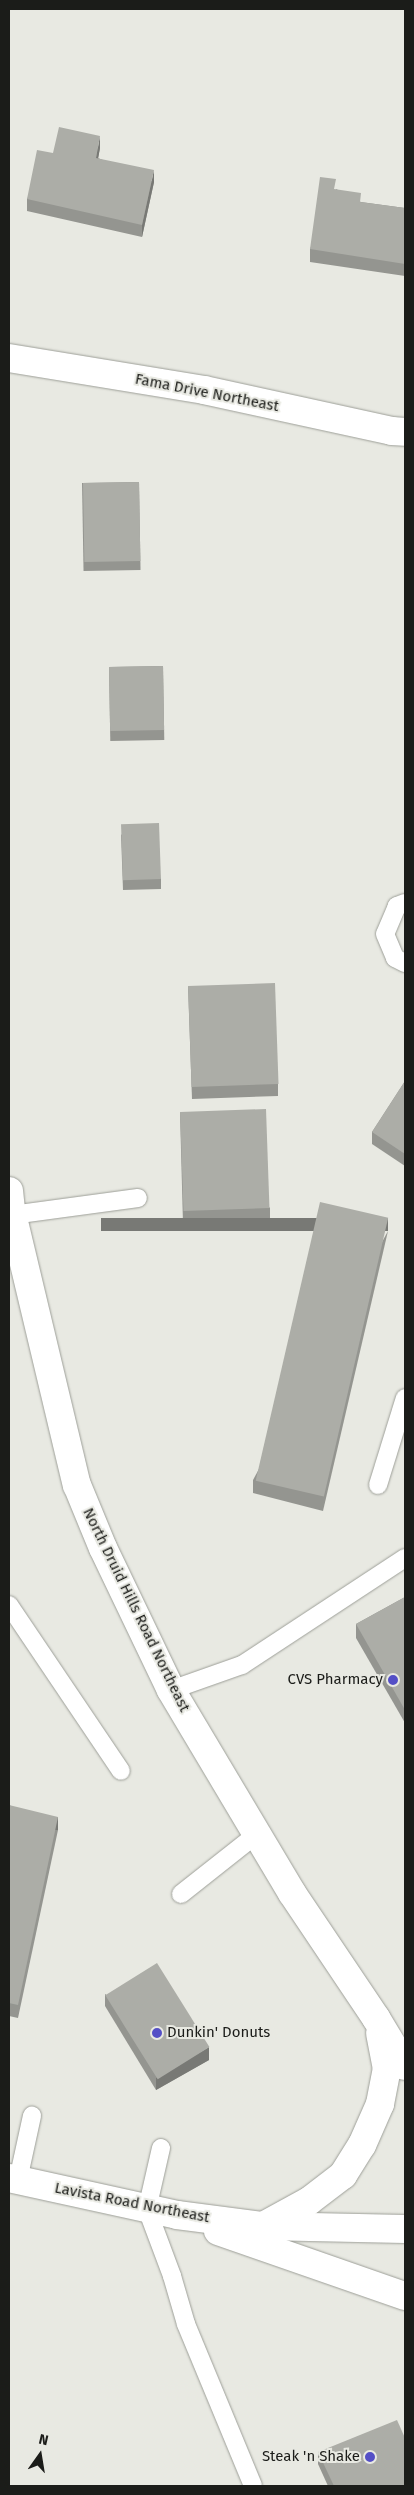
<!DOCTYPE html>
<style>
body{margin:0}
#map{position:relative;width:414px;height:2495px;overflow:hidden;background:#e8e9e2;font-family:"Fira Sans",sans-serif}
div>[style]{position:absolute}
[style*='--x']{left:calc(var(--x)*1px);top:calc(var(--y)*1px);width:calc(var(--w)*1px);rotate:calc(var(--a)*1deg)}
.roads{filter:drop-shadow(0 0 1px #9d9f98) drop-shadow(0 0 1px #9d9f98)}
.service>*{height:18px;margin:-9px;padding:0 9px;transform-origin:9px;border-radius:9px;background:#fff}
.minor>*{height:28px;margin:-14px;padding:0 14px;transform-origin:14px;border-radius:14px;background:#fff}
.secondary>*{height:28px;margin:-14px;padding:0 14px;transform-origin:14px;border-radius:14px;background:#fff}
.wall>*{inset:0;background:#949590;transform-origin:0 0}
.shaded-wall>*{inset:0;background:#787975;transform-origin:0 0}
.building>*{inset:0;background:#acada7;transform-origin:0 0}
.dots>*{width:14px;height:14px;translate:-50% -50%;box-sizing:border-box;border:2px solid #e8e9e2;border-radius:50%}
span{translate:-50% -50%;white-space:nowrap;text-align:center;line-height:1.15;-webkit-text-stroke:4px #e8e9e2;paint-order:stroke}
.street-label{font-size:15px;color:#1b1c19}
.poi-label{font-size:15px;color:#1b1c19}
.right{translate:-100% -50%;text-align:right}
.left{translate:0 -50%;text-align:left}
.frame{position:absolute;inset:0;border:10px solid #1b1c19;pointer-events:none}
.north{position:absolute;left:15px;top:2430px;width:50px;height:50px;-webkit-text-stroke:4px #e8e9e2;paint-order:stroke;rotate:13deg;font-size:14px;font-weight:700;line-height:20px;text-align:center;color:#1b1c19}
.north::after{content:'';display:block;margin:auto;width:18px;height:22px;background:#1b1c19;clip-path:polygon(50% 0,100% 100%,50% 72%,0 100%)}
</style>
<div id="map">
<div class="roads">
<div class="service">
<i style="--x:405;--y:903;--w:9;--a:159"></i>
<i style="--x:397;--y:906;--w:30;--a:113"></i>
<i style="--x:385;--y:934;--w:26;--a:67"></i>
<i style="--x:395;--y:958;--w:11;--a:27"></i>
<i style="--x:12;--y:1215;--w:127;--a:-7.7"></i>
<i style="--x:378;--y:1485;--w:91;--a:-72.8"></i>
<i style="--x:9;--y:1605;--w:200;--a:56"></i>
<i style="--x:171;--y:1690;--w:75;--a:-19.4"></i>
<i style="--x:242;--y:1665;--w:195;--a:-33.3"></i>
<i style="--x:181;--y:1894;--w:97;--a:-38.3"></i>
<i style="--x:161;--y:2148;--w:63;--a:102.9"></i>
<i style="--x:147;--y:2209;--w:72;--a:69.5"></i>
<i style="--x:172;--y:2276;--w:50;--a:73.7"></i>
<i style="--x:186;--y:2324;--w:175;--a:67.5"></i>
<i style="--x:18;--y:2180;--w:66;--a:-77.7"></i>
</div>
<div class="minor">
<i style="--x:9;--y:358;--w:198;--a:9.3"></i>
<i style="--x:204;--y:390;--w:192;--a:12.3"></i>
<i style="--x:392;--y:431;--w:13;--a:4"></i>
</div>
<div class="secondary">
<i style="--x:9;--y:1191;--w:18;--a:84"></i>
<i style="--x:11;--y:1209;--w:284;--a:76.6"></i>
<i style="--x:77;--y:1485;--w:68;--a:67.6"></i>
<i style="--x:103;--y:1548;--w:157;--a:64.4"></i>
<i style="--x:171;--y:1690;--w:236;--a:59.2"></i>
<i style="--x:292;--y:1893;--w:151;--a:56.1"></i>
<i style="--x:376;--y:2018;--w:56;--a:58.9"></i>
<i style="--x:9;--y:2178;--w:172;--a:12.4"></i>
<i style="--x:177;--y:2215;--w:87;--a:7.3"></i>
<i style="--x:263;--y:2226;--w:142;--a:1.2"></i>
<i style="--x:265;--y:2225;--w:50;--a:-28.6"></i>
<i style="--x:309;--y:2201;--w:43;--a:-37.4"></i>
<i style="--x:343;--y:2175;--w:36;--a:-58"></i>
<i style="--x:362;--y:2145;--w:45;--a:-66.3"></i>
<i style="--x:380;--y:2104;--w:36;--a:-79"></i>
<i style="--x:387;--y:2069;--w:36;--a:-101"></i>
<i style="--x:218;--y:2231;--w:198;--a:19.2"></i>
</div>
</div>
<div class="wall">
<i style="clip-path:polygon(100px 148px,98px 158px,154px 182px,142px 237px,27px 211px,27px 199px,53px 153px)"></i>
<i style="clip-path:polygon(336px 189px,361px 202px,405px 208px,405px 276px,310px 262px,310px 249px)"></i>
<i style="left:139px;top:482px;width:88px;height:57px;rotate:89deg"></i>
<i style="left:163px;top:666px;width:74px;height:54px;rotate:89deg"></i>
<i style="clip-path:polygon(121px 834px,161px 879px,161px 889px,123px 890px)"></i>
<i style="clip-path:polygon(188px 986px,278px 1084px,278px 1096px,192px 1099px)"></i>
<i style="clip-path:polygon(405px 1081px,405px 1166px,372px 1144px,372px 1132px)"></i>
<i style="clip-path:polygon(180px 1112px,270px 1208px,270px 1220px,183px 1224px)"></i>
<i style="clip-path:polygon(388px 1231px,323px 1511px,253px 1493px,253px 1480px)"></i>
<i style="clip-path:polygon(405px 1597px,405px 1723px,356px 1638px,356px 1624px)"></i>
<i style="clip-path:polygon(9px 1805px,58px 1830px,18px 2018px,9px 2016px)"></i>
<i style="clip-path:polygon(105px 1994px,209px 2060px,156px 2090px,105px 2006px)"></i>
<i style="clip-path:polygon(318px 2452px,405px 2486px,328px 2486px,318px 2464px)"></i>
</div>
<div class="shaded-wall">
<i style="clip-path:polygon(100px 136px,100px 148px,96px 170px,96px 158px)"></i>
<i style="clip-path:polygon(154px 170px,154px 182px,142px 237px,142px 225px)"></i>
<i style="left:388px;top:1218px;width:13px;height:287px;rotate:90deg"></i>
<i style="left:58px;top:1817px;width:13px;height:192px;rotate:90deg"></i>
<i style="clip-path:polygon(209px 2047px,209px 2060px,156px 2090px,156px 2078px)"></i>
</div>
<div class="building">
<i style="clip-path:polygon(59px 127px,100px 136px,96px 158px,154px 170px,142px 225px,27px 199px,37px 150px,53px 153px)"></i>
<i style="clip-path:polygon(320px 177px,336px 179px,334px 189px,361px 193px,360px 202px,405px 208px,405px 264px,310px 249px)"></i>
<i style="left:139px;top:482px;width:79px;height:56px;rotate:89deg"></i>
<i style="left:163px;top:666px;width:64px;height:54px;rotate:89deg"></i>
<i style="left:159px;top:823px;width:56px;height:38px;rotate:88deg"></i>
<i style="left:275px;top:983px;width:101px;height:87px;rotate:88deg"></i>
<i style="clip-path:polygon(405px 1081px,405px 1154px,372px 1132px)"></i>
<i style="left:266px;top:1109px;width:99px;height:86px;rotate:88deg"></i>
<i style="left:320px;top:1202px;width:70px;height:286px;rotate:13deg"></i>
<i style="clip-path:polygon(405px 1597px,405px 1710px,356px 1624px)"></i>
<i style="clip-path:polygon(9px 1805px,58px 1817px,18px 2005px,9px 2003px)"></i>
<i style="left:157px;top:1963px;width:99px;height:61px;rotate:58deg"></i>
<i style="clip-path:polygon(397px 2420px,405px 2438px,405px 2486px,334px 2486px,318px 2452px)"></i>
</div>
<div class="dots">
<i style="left:393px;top:1680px;background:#544fc6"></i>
<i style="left:157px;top:2033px;background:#544fc6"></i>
<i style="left:370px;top:2457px;background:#544fc6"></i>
</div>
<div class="street-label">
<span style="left:207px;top:393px;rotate:11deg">Fama Drive Northeast</span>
<span style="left:136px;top:1610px;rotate:64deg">North Druid Hills Road Northeast</span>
<span style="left:132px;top:2203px;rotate:11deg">Lavista Road Northeast</span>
</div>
<div class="poi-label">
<span class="right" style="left:383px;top:1680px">CVS Pharmacy</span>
<span class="left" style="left:167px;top:2033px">Dunkin' Donuts</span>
<span class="right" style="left:360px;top:2457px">Steak 'n Shake</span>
</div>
<div class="frame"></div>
<div class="north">N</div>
</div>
